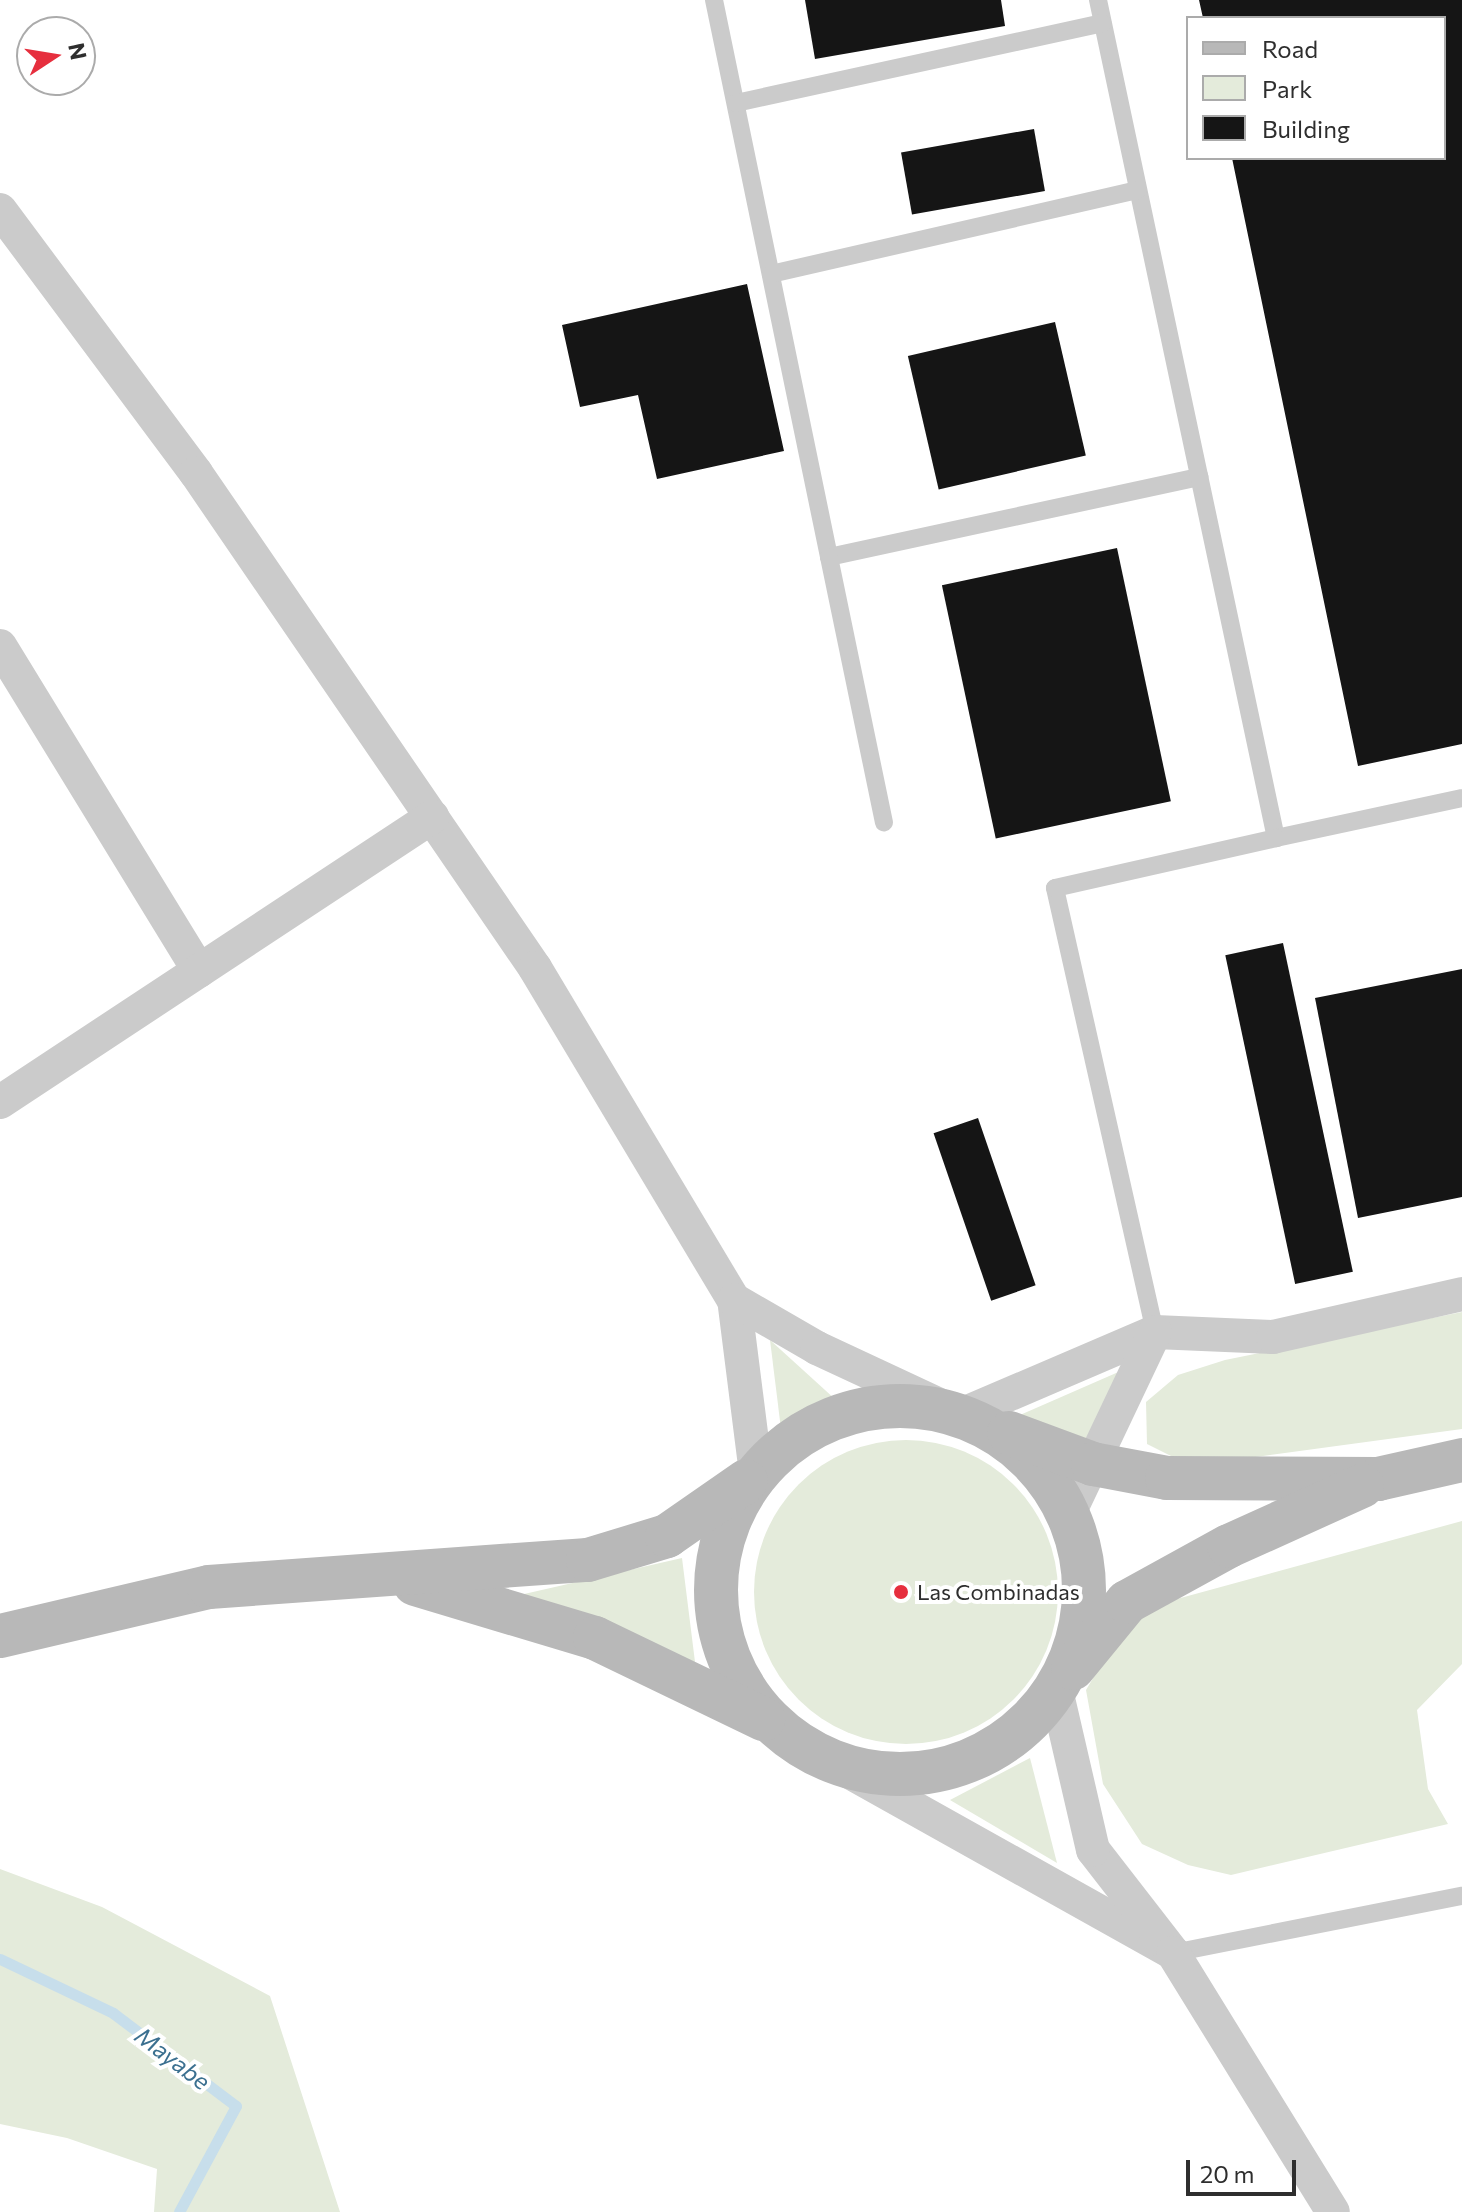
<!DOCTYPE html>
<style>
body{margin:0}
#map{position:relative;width:1462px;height:2212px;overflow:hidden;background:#fff;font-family:Commissioner,sans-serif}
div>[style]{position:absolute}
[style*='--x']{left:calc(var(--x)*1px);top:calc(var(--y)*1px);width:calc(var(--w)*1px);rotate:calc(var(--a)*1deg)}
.green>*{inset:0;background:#e4ebdb}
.round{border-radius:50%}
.stream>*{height:11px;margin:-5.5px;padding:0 5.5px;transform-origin:5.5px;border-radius:5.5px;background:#c7deeb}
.building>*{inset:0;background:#151515;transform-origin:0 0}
.lane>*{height:18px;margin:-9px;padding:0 9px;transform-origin:9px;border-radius:9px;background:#cbcbcb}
.street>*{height:34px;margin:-17px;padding:0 17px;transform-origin:17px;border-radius:17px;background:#cbcbcb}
.secondary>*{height:44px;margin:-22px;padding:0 22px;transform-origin:22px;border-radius:22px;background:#b8b8b8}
.secondary>.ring{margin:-22px;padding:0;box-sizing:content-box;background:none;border:44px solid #b8b8b8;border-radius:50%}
.dots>*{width:22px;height:22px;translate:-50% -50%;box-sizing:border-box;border:4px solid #fff;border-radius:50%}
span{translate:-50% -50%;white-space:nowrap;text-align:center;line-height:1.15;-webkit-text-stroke:8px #fff;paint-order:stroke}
.poi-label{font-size:22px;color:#2e2e2e}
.left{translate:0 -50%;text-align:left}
.water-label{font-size:24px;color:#3b7090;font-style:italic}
.legend{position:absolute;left:1186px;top:16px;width:260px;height:144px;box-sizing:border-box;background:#fff;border:2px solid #ababab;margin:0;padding:10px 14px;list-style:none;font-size:24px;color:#2e2e2e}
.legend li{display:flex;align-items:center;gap:16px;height:40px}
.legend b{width:40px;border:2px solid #ababab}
.north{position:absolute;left:16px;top:16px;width:80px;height:80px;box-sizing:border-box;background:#fff;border:2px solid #ababab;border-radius:50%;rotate:78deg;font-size:22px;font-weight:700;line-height:32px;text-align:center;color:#2e2e2e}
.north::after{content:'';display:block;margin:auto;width:28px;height:36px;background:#e62f3e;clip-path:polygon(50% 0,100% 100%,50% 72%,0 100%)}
.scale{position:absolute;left:1186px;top:2160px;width:110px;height:36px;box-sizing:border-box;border:4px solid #2e2e2e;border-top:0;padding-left:10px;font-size:24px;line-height:28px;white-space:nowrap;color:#2e2e2e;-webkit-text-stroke:6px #fff;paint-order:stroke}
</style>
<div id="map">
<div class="green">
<i style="clip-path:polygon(1462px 1312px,1462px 1429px,1234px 1460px,1181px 1461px,1147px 1444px,1146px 1402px,1178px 1375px,1225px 1360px)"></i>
<i style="clip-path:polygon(770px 1340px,836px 1400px,781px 1429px)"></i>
<i style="clip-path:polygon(1123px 1370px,1084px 1442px,1020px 1415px)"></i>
<i class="round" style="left:754px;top:1440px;width:304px;height:304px"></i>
<i style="clip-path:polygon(1462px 1521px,1462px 1664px,1417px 1710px,1428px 1789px,1448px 1824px,1231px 1875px,1188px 1865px,1142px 1844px,1103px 1784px,1086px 1690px,1133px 1611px)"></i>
<i style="clip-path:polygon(682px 1558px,695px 1662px,511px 1597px)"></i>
<i style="clip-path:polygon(1030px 1758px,1057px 1863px,950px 1800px)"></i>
<i style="clip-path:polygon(0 1869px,102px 1907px,270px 1996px,340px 2212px,154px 2212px,157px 2169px,67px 2138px,0 2124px)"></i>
</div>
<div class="stream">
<i style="--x:0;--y:1959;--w:125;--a:25.5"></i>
<i style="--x:113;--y:2013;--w:154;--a:37.1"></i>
<i style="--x:236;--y:2106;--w:120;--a:118.3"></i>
</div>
<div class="building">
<i style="clip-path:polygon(805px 0,1001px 0,1005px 26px,815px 59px)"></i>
<i style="clip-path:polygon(1199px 0,1462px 0,1462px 744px,1358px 766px,1232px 158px,1444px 158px,1444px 18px,1203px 18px)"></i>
<i style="left:1034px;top:129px;width:63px;height:135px;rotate:80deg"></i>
<i style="clip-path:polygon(747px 284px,784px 451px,657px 479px,638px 395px,580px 407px,562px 325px)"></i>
<i style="left:1055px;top:322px;width:137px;height:151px;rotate:77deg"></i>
<i style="left:1117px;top:548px;width:259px;height:179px;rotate:78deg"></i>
<i style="left:1283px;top:943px;width:336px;height:59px;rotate:78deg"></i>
<i style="clip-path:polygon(1462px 969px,1462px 1197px,1358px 1218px,1315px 998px)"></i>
<i style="left:978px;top:1118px;width:177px;height:47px;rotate:71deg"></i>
</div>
<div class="lane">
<i style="--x:714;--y:0;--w:569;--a:78.33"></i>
<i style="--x:829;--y:557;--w:379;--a:-12.2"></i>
<i style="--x:1098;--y:0;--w:857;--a:78.01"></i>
<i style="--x:1276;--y:838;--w:190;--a:-12.1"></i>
<i style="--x:736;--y:103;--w:375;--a:-12.3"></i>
<i style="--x:771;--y:274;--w:376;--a:-12.9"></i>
<i style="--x:829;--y:557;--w:271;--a:78.3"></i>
<i style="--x:1155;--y:1332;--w:455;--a:-102.7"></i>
<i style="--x:1055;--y:888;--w:227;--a:-12.7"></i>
<i style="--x:1173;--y:1953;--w:295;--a:-11.2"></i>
</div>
<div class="street">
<i style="--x:0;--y:210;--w:328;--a:53.3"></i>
<i style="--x:196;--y:473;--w:600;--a:55.59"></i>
<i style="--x:535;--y:968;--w:387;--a:59.1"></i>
<i style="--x:0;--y:646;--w:381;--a:58.5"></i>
<i style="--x:0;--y:1102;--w:518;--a:-33.41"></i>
<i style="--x:1155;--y:1332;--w:118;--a:2.4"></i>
<i style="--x:1273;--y:1337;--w:194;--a:-12.8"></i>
<i style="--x:756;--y:1473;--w:174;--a:-97.2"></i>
<i style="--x:734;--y:1300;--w:96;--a:30"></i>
<i style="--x:817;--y:1348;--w:159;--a:25"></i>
<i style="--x:961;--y:1415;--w:211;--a:-23.2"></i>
<i style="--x:1155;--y:1332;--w:203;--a:115.4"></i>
<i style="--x:837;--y:1765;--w:385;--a:29.2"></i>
<i style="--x:1173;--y:1953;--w:130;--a:-127.8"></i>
<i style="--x:1093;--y:1850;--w:164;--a:-103"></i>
<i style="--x:1173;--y:1953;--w:304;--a:58.3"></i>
</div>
<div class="secondary">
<i class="ring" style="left:716px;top:1406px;width:324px;height:324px"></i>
<i style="--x:1009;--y:1433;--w:90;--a:20.3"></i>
<i style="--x:1093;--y:1464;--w:75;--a:10.7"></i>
<i style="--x:1167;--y:1478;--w:211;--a:0.3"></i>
<i style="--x:1378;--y:1479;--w:86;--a:-12.7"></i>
<i style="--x:415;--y:1584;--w:188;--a:16.7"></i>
<i style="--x:595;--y:1638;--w:187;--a:25.7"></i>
<i style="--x:0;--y:1636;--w:215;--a:-13.2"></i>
<i style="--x:209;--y:1587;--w:380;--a:-4.1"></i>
<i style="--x:588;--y:1560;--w:83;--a:-16.9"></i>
<i style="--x:667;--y:1536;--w:96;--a:-34.8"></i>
<i style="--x:1073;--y:1668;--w:85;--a:-50.7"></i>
<i style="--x:1127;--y:1602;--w:116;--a:-28.8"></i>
<i style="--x:1229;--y:1546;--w:146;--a:-24.3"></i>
</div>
<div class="dots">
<i style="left:901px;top:1592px;background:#e62f3e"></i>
</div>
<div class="poi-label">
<span class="left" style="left:917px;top:1592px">Las Combinadas</span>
</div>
<div class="water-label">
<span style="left:173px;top:2058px;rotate:37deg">Mayabe</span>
</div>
<ul class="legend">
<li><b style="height:10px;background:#b8b8b8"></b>Road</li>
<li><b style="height:22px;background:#e4ebdb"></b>Park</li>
<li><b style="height:22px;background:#151515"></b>Building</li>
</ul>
<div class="north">N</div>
<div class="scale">20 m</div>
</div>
